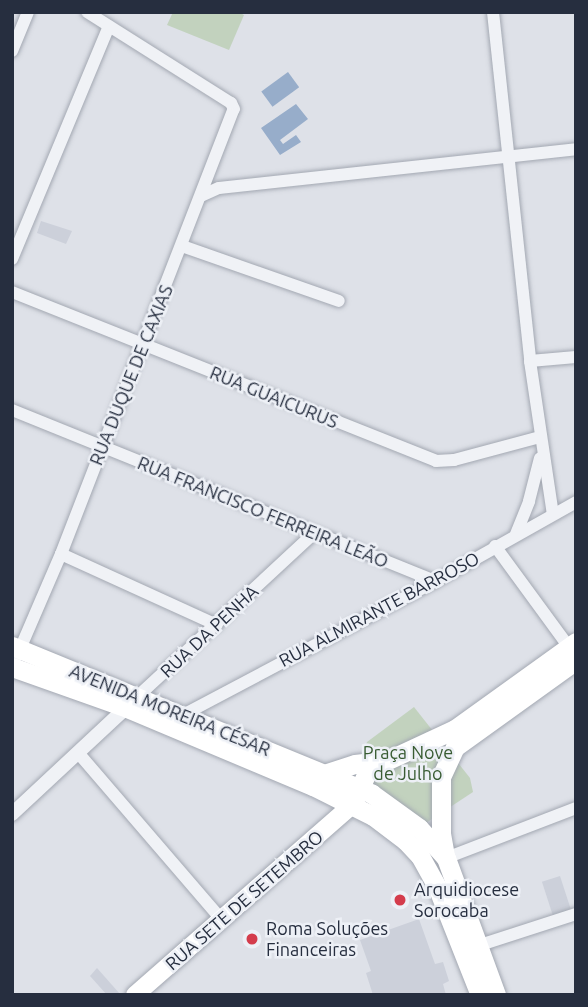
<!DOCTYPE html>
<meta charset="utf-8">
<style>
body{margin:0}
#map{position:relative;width:588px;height:1007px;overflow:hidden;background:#dee1e8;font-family:Ubuntu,sans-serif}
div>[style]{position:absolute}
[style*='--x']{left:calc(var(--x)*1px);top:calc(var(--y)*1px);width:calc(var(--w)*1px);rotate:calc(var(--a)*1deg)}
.built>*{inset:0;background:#ccd0da;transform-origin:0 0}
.green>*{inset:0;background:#c2d2be}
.water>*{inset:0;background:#97adca;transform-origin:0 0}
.roads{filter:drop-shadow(0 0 2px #a3a8b2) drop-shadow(0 0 2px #a3a8b2)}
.minor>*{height:12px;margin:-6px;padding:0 6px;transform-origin:6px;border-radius:6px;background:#f0f2f6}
.tertiary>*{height:14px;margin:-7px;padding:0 7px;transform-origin:7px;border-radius:7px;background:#f0f2f6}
.secondary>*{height:18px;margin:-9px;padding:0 9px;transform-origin:9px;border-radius:9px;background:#fff}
.primary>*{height:19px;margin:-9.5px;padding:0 9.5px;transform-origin:9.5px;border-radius:9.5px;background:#fff}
.dots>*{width:19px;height:19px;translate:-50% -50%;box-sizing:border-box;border:4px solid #edf0f6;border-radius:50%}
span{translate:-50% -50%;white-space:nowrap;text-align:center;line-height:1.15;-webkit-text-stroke:5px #edf0f6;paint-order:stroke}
.street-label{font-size:18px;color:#262e3f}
.park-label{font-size:18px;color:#395c33}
.poi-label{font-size:18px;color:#262e3f}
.left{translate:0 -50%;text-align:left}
.frame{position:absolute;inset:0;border:14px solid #262e3f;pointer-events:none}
</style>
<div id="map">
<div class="built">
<i style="clip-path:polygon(41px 221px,72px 231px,66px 244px,37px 233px)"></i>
<i style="left:560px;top:876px;width:38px;height:19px;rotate:72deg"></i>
<i style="clip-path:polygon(419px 919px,435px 964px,443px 962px,449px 981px,443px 984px,446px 995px,373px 995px,366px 973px,371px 971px,360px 940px)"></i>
<i style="clip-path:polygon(97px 968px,120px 994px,119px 995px,107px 995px,90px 976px)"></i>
</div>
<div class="green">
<i style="clip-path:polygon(173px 12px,238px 12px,244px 15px,229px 50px,167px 25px)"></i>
<i style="clip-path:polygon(414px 707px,470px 778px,473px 792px,423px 825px,367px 783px,359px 763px,367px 742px)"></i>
</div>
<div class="water">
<i style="left:288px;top:72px;width:19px;height:33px;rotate:54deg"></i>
<i style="clip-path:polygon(296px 104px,308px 119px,280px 140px,283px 144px,296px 135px,301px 142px,280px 155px,261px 128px)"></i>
</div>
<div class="roads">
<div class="minor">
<i style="--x:493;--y:12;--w:351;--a:83.9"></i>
<i style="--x:530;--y:361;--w:155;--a:81.5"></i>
<i style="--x:12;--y:51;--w:42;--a:-67.7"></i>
<i style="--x:203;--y:195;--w:17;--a:-24"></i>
<i style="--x:219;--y:188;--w:359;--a:-6.2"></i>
<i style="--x:182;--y:246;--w:166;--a:19.3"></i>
<i style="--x:12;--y:259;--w:252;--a:-67.4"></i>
<i style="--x:12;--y:292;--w:456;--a:21.7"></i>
<i style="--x:436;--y:461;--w:18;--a:-3"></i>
<i style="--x:454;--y:460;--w:89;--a:-15"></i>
<i style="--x:530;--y:361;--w:46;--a:-5"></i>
<i style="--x:12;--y:410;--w:457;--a:22"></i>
<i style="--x:516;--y:534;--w:35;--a:-68"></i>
<i style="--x:529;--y:501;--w:44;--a:-75.7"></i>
<i style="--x:495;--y:546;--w:125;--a:53.8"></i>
<i style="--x:61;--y:554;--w:171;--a:24.5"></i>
<i style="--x:17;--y:656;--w:111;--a:-66.7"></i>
<i style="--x:61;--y:554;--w:477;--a:-68.8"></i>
<i style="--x:234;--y:109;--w:7;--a:-117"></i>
<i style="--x:231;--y:103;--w:170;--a:-147.7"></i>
<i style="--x:137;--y:697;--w:241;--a:-42.8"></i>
<i style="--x:181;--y:716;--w:289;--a:-27.9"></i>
<i style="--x:436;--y:581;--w:161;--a:-29.4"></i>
<i style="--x:80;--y:755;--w:216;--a:49.3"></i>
<i style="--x:446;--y:858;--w:139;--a:-21"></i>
<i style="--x:477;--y:946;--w:104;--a:-17.9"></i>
</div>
<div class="tertiary">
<i style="--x:12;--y:814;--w:163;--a:-43"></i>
</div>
<div class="secondary">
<i style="--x:135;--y:995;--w:290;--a:-41.2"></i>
</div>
<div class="primary">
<i style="--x:12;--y:646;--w:389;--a:22.3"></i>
<i style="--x:372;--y:794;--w:58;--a:35.9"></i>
<i style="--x:419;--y:828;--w:40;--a:48"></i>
<i style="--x:446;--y:858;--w:146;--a:69.9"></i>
<i style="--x:12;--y:667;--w:122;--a:19.6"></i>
<i style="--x:127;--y:708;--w:202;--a:22.8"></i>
<i style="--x:313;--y:786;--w:67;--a:26.6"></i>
<i style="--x:373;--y:816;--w:40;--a:37"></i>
<i style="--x:405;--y:840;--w:22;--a:47"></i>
<i style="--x:420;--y:856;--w:38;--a:61"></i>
<i style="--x:438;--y:889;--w:114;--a:68.4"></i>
<i style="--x:327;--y:773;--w:29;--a:-18"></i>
<i style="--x:355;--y:764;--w:25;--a:-7"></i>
<i style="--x:356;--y:797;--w:27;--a:-66"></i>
<i style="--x:367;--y:772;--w:8;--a:-40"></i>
<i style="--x:373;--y:767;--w:90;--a:-24.9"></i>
<i style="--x:455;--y:729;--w:149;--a:-35.7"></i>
<i style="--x:445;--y:856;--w:23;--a:-100"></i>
<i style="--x:441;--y:833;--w:56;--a:-90"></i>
<i style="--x:441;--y:777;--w:33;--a:-65"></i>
<i style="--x:455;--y:747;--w:149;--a:-35.7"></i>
</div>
</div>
<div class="dots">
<i style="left:400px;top:900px;background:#d43c4c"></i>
<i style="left:252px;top:939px;background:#d43c4c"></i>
</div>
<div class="street-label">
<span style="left:131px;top:375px;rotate:-68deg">RUA DUQUE DE CAXIAS</span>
<span style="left:274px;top:397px;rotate:22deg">RUA GUAICURUS</span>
<span style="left:263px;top:512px;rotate:22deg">RUA FRANCISCO FERREIRA LEÃO</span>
<span style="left:379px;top:609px;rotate:-28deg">RUA ALMIRANTE BARROSO</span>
<span style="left:209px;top:631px;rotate:-43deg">RUA DA PENHA</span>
<span style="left:170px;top:710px;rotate:22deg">AVENIDA MOREIRA CÉSAR</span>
<span style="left:244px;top:900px;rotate:-41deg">RUA SETE DE SETEMBRO</span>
</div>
<div class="park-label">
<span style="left:408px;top:763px">Praça Nove<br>de Julho</span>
</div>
<div class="poi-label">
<span class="left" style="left:414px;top:900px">Arquidiocese<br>Sorocaba</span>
<span class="left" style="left:266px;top:939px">Roma Soluções<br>Financeiras</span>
</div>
<div class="frame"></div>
</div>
